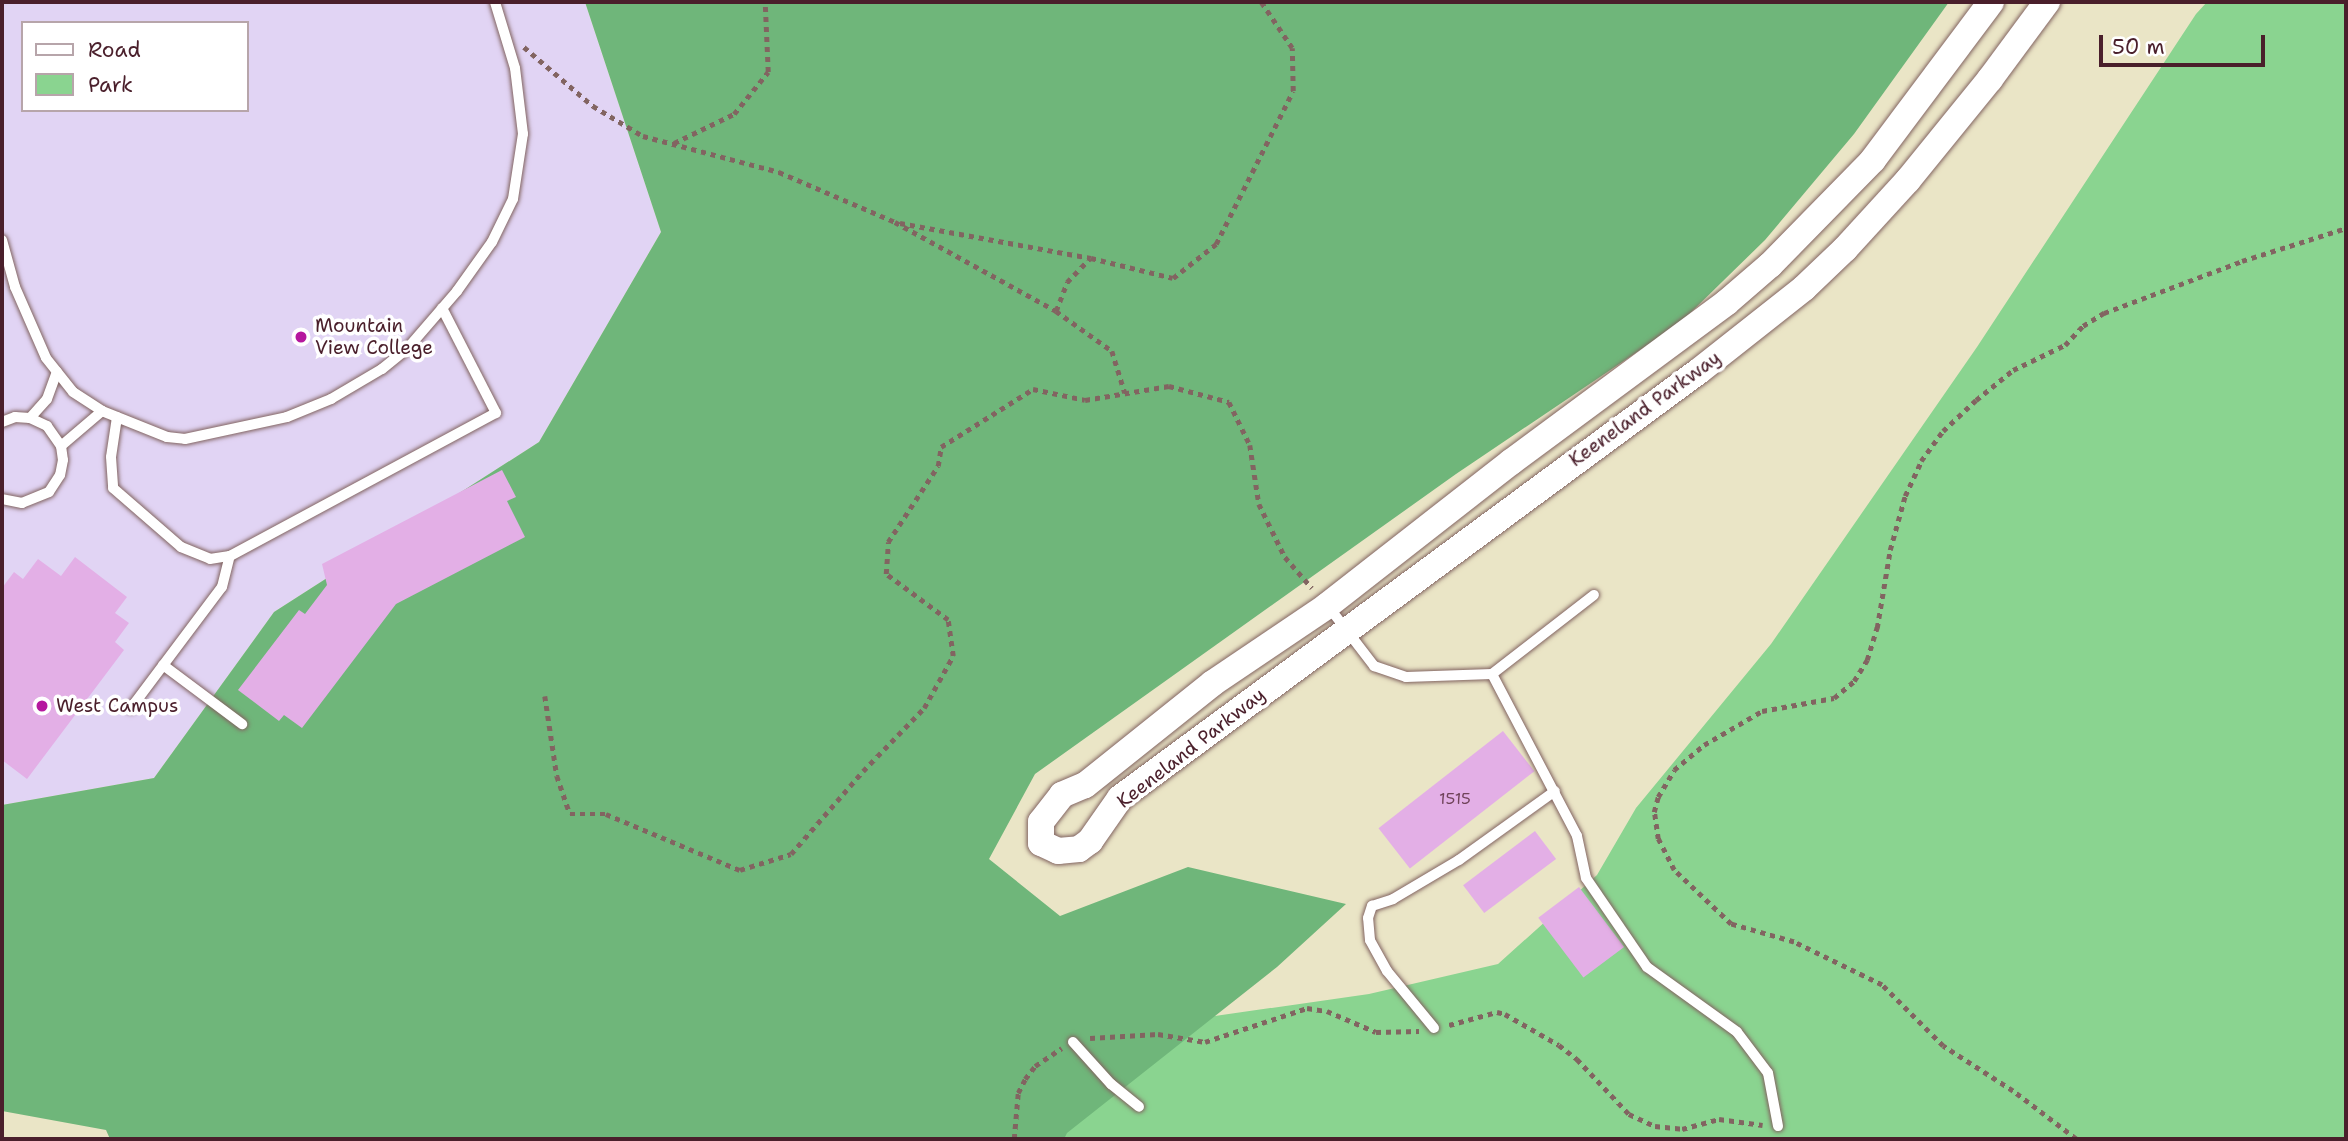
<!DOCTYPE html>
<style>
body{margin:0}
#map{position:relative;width:2348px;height:1141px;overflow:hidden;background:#eae5c6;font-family:"Shantell Sans",sans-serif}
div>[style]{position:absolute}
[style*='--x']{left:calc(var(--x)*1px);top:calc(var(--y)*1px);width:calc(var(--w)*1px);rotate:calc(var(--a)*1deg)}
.built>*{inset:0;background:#e1d4f4}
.green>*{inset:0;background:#8ad490}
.forest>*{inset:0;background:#6fb67a}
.building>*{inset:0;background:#e3afe6;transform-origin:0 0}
.path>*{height:4.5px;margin-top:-2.25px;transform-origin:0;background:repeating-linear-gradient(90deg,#826461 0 5px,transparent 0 10px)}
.roads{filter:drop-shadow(0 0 2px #826461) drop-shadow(0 0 2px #826461)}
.lane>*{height:10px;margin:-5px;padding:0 5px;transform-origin:5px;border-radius:5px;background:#fff}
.secondary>*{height:26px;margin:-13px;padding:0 13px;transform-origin:13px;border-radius:13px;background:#fff}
.dots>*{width:19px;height:19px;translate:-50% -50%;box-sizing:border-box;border:4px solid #fff;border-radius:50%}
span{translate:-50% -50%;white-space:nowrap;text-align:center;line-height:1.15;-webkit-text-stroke:7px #fff;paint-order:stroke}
.number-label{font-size:16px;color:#70435a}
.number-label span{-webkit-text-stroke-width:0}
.poi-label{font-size:19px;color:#4a1f2b}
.left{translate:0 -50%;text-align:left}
.street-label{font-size:19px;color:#4a1f2b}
.frame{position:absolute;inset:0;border:4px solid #4a1f2b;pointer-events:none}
.legend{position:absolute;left:21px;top:21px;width:228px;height:91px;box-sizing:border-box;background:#fff;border:2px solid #b7a5aa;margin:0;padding:9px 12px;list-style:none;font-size:21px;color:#4a1f2b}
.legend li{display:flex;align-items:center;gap:14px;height:35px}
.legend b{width:35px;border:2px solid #b7a5aa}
.scale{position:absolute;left:2099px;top:35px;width:166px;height:32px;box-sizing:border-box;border:4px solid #4a1f2b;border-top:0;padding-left:9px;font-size:21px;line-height:24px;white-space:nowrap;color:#4a1f2b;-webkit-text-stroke:5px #fff;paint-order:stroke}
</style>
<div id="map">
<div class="built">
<i style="clip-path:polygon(evenodd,2px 2px,585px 2px,661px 232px,539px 442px,274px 612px,154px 778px,2px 805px,2px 2px,23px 23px,247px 23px,247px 110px,23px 110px,23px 23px)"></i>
</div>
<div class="green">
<i style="clip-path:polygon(2207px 2px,2346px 2px,2346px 1139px,914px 1139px,1061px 1038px,1369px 994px,1498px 964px,1597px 875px,1636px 808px,1771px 644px,1977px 347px,2196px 14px)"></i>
</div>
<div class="forest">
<i style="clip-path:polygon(585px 2px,1949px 2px,1854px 134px,1765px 240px,1680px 323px,1456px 474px,1035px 774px,989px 859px,1060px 916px,1188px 867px,1346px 904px,1277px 967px,1067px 1133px,1064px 1139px,110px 1139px,106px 1130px,2px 1111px,2px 805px,154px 778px,274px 612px,539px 442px,661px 232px)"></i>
</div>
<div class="building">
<i style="clip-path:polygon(502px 470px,516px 497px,507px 501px,525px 537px,396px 604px,302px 728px,284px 715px,279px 721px,238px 690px,299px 610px,305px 614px,327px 585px,322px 564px)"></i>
<i style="clip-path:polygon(75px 557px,127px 597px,115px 613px,129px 623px,115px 642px,124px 650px,27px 779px,2px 760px,2px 588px,14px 572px,23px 579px,38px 559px,61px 576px)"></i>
<i style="left:1503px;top:731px;width:51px;height:158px;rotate:52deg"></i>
<i style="left:1535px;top:831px;width:35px;height:90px;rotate:53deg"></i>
<i style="left:1579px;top:887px;width:75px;height:51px;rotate:53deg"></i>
</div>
<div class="path">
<i style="--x:524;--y:47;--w:91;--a:40.5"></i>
<i style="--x:593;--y:106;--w:58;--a:31"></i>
<i style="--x:643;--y:136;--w:141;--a:14.8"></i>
<i style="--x:779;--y:172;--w:126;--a:23.3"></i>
<i style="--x:895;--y:222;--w:184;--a:28.9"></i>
<i style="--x:1056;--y:311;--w:69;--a:35.5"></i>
<i style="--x:1112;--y:351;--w:44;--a:72.8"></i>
<i style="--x:674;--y:143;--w:67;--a:-25.8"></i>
<i style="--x:734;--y:114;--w:54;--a:-51"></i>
<i style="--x:768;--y:72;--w:70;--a:-92.5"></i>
<i style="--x:900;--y:223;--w:194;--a:10.4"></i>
<i style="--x:1091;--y:258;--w:84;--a:13.7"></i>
<i style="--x:1173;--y:278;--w:55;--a:-38.3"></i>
<i style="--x:1216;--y:244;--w:171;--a:-63.3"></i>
<i style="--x:1293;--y:91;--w:43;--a:-91.3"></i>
<i style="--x:1292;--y:48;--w:55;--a:-124"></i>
<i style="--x:1056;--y:311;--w:31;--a:-69"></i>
<i style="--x:1067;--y:282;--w:33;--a:-46"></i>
<i style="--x:545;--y:696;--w:81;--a:81.5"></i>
<i style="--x:557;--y:776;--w:40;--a:71.1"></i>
<i style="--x:570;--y:814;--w:36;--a:0"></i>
<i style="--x:606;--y:814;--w:145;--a:22.7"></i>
<i style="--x:740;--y:870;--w:53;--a:-17.4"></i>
<i style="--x:791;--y:854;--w:110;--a:-49.1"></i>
<i style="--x:863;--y:771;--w:88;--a:-45.9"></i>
<i style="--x:924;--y:708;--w:60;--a:-60.9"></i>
<i style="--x:953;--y:656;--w:36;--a:-98"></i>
<i style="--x:948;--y:620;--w:77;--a:-143.4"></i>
<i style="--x:886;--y:574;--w:32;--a:-86"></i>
<i style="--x:888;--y:542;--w:91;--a:-56.7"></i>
<i style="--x:938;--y:466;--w:19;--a:-81"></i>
<i style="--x:941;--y:447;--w:109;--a:-32.2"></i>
<i style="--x:1033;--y:389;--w:53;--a:11.9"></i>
<i style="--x:1085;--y:400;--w:85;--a:-9.5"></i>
<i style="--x:1169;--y:386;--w:62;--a:14.9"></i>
<i style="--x:1229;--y:402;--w:48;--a:64"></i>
<i style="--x:1250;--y:445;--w:60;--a:81.3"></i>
<i style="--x:1259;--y:504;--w:59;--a:63.9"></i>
<i style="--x:1285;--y:557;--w:41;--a:48.9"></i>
<i style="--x:1449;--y:1025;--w:50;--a:-15.2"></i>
<i style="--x:1497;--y:1012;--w:8;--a:14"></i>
<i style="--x:1505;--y:1014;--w:62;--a:29.9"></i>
<i style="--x:1559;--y:1045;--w:23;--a:38"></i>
<i style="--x:1577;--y:1059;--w:76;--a:46.6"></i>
<i style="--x:1629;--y:1114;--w:29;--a:25"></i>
<i style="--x:1655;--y:1126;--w:27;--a:6"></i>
<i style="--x:1682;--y:1129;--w:38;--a:-15"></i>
<i style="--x:1719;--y:1119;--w:44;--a:7.8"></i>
<i style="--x:1090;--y:1038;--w:68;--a:-3.4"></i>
<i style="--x:1158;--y:1034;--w:48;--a:9.7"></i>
<i style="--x:1205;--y:1042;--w:108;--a:-18.4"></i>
<i style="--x:1307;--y:1008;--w:20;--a:9"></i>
<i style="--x:1327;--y:1011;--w:53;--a:23.2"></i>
<i style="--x:1376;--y:1032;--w:43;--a:-1.3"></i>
<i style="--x:1014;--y:1139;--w:46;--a:-85"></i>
<i style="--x:1018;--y:1093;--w:16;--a:-63"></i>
<i style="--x:1025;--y:1079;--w:16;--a:-52"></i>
<i style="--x:1035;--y:1066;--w:32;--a:-34"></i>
<i style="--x:2076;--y:1139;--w:79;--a:-142.7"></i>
<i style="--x:2013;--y:1091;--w:83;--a:-147.3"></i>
<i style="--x:1943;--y:1046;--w:86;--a:-135"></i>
<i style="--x:1882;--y:985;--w:98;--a:-154"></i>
<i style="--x:1794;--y:942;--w:66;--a:-164.1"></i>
<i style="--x:1731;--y:924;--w:79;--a:-136.5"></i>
<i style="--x:1674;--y:870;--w:35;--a:-117"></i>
<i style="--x:1658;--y:839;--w:27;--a:-98"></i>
<i style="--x:1654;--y:812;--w:16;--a:-75"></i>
<i style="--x:1658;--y:797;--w:31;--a:-59"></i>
<i style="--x:1674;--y:770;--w:39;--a:-40"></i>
<i style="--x:1704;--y:745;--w:67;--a:-30.4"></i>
<i style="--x:1762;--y:711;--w:73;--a:-10.2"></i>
<i style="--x:1834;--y:698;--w:26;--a:-40"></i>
<i style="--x:1854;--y:681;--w:25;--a:-58"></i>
<i style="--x:1867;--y:660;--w:34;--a:-73"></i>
<i style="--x:1877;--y:628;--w:79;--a:-80.5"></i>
<i style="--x:1890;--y:550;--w:56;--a:-74.5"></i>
<i style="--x:1905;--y:496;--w:38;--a:-65"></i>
<i style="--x:1921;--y:461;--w:37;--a:-54"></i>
<i style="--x:1943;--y:431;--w:45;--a:-43.2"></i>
<i style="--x:1976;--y:400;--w:48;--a:-39"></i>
<i style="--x:2013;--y:370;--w:58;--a:-25.7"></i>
<i style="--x:2065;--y:345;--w:26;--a:-47"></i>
<i style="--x:2083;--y:326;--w:25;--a:-32"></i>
<i style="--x:2104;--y:313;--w:147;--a:-20.6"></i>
<i style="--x:2242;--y:261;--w:109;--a:-17.6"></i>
</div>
<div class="roads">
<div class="lane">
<i style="--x:2;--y:240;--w:49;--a:74.5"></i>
<i style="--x:15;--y:287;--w:77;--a:66.4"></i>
<i style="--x:46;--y:358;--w:43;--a:51.5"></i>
<i style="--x:73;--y:392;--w:35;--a:33"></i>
<i style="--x:102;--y:411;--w:70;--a:21.8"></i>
<i style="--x:167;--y:437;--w:18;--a:6"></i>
<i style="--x:185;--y:439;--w:104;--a:-12.2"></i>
<i style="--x:287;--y:417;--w:48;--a:-22.2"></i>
<i style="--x:331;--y:399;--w:59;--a:-30.5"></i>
<i style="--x:382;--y:369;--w:32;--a:-39"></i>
<i style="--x:407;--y:349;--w:77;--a:-49.2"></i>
<i style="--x:457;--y:291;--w:60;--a:-54.5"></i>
<i style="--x:492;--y:242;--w:48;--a:-64"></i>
<i style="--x:513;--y:199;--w:66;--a:-81.3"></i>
<i style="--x:523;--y:134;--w:66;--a:-96.9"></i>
<i style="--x:515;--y:68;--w:69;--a:-106.9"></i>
<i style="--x:117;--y:417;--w:40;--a:98.5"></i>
<i style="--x:111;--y:457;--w:31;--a:86"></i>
<i style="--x:113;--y:488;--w:90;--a:40.9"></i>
<i style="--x:181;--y:547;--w:31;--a:22"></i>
<i style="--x:210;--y:559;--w:20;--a:-9"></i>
<i style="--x:230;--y:556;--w:302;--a:-28.3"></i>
<i style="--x:496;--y:413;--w:118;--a:-117.2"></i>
<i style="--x:30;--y:418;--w:25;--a:-48"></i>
<i style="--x:47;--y:399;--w:29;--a:-70"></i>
<i style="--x:2;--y:422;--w:14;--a:-21"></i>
<i style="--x:15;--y:417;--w:15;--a:4"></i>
<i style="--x:30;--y:418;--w:19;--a:25"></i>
<i style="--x:47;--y:426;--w:24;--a:55"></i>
<i style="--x:61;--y:446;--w:14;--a:82"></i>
<i style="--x:63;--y:460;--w:15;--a:101"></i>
<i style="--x:60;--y:475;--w:20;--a:123"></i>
<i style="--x:49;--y:492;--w:29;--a:158"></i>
<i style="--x:22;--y:503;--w:20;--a:-169"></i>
<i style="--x:61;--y:446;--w:54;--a:-40.5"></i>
<i style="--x:1328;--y:606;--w:76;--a:52.5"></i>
<i style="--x:1374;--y:666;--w:34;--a:19"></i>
<i style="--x:1406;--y:677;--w:86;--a:-2"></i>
<i style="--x:1492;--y:674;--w:129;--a:-37.8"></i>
<i style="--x:163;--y:665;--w:99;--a:36.8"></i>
<i style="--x:1492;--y:674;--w:183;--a:62.3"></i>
<i style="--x:1577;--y:836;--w:43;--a:77.9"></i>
<i style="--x:1586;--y:878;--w:108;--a:55.6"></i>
<i style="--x:1647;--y:967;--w:111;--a:35.8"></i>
<i style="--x:1737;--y:1032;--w:51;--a:52.9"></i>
<i style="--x:1768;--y:1073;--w:54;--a:79.3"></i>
<i style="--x:131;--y:708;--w:151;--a:-53.1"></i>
<i style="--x:222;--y:587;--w:32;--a:-76"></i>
<i style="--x:1434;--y:1028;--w:74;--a:-129.5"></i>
<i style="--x:1387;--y:971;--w:35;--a:-119"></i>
<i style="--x:1370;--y:940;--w:22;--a:-95"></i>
<i style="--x:1368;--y:918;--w:13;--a:-72"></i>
<i style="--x:1372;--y:906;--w:22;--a:-18"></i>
<i style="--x:1393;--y:899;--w:77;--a:-30.6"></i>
<i style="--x:1459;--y:860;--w:118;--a:-35.7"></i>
<i style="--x:1073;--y:1042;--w:57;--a:47.9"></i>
<i style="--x:1111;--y:1084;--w:36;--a:39"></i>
</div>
<div class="secondary">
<i style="--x:1991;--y:2;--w:197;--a:126.8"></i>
<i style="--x:1873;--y:160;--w:147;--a:134.4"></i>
<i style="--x:1770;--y:265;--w:58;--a:139.2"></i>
<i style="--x:1726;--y:303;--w:267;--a:143.5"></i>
<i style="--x:1511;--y:462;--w:234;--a:142"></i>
<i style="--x:1327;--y:606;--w:138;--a:146"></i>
<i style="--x:1213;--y:683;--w:164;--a:141.4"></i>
<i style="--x:1085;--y:785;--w:25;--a:157"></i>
<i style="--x:1062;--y:795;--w:34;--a:128"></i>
<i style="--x:1041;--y:822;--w:21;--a:90"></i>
<i style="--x:1041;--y:843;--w:19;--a:25"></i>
<i style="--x:1058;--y:851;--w:21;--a:-5"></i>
<i style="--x:1079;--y:849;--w:14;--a:-36"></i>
<i style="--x:1090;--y:841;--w:52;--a:-55.1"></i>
<i style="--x:1120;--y:798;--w:719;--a:-36.41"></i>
<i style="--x:1699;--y:371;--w:134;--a:-38.3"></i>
<i style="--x:1804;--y:288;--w:57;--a:-43.6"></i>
<i style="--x:1845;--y:249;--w:93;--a:-47.6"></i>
<i style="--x:1908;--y:180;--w:130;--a:-50.9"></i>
<i style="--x:1990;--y:79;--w:96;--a:-53.5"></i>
</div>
</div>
<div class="dots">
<i style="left:301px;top:337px;background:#b5179e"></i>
<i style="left:42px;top:706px;background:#b5179e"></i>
</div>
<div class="number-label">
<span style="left:1455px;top:799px">1515</span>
</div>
<div class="poi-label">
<span class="left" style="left:315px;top:337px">Mountain<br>View College</span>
<span class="left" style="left:56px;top:706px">West Campus</span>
</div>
<div class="street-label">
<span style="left:1645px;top:409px;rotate:-36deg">Keeneland Parkway</span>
<span style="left:1191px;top:748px;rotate:-38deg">Keeneland Parkway</span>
</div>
<div class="frame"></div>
<ul class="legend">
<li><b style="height:9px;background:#fff"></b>Road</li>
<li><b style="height:19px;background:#8ad490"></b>Park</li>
</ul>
<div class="scale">50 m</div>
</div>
